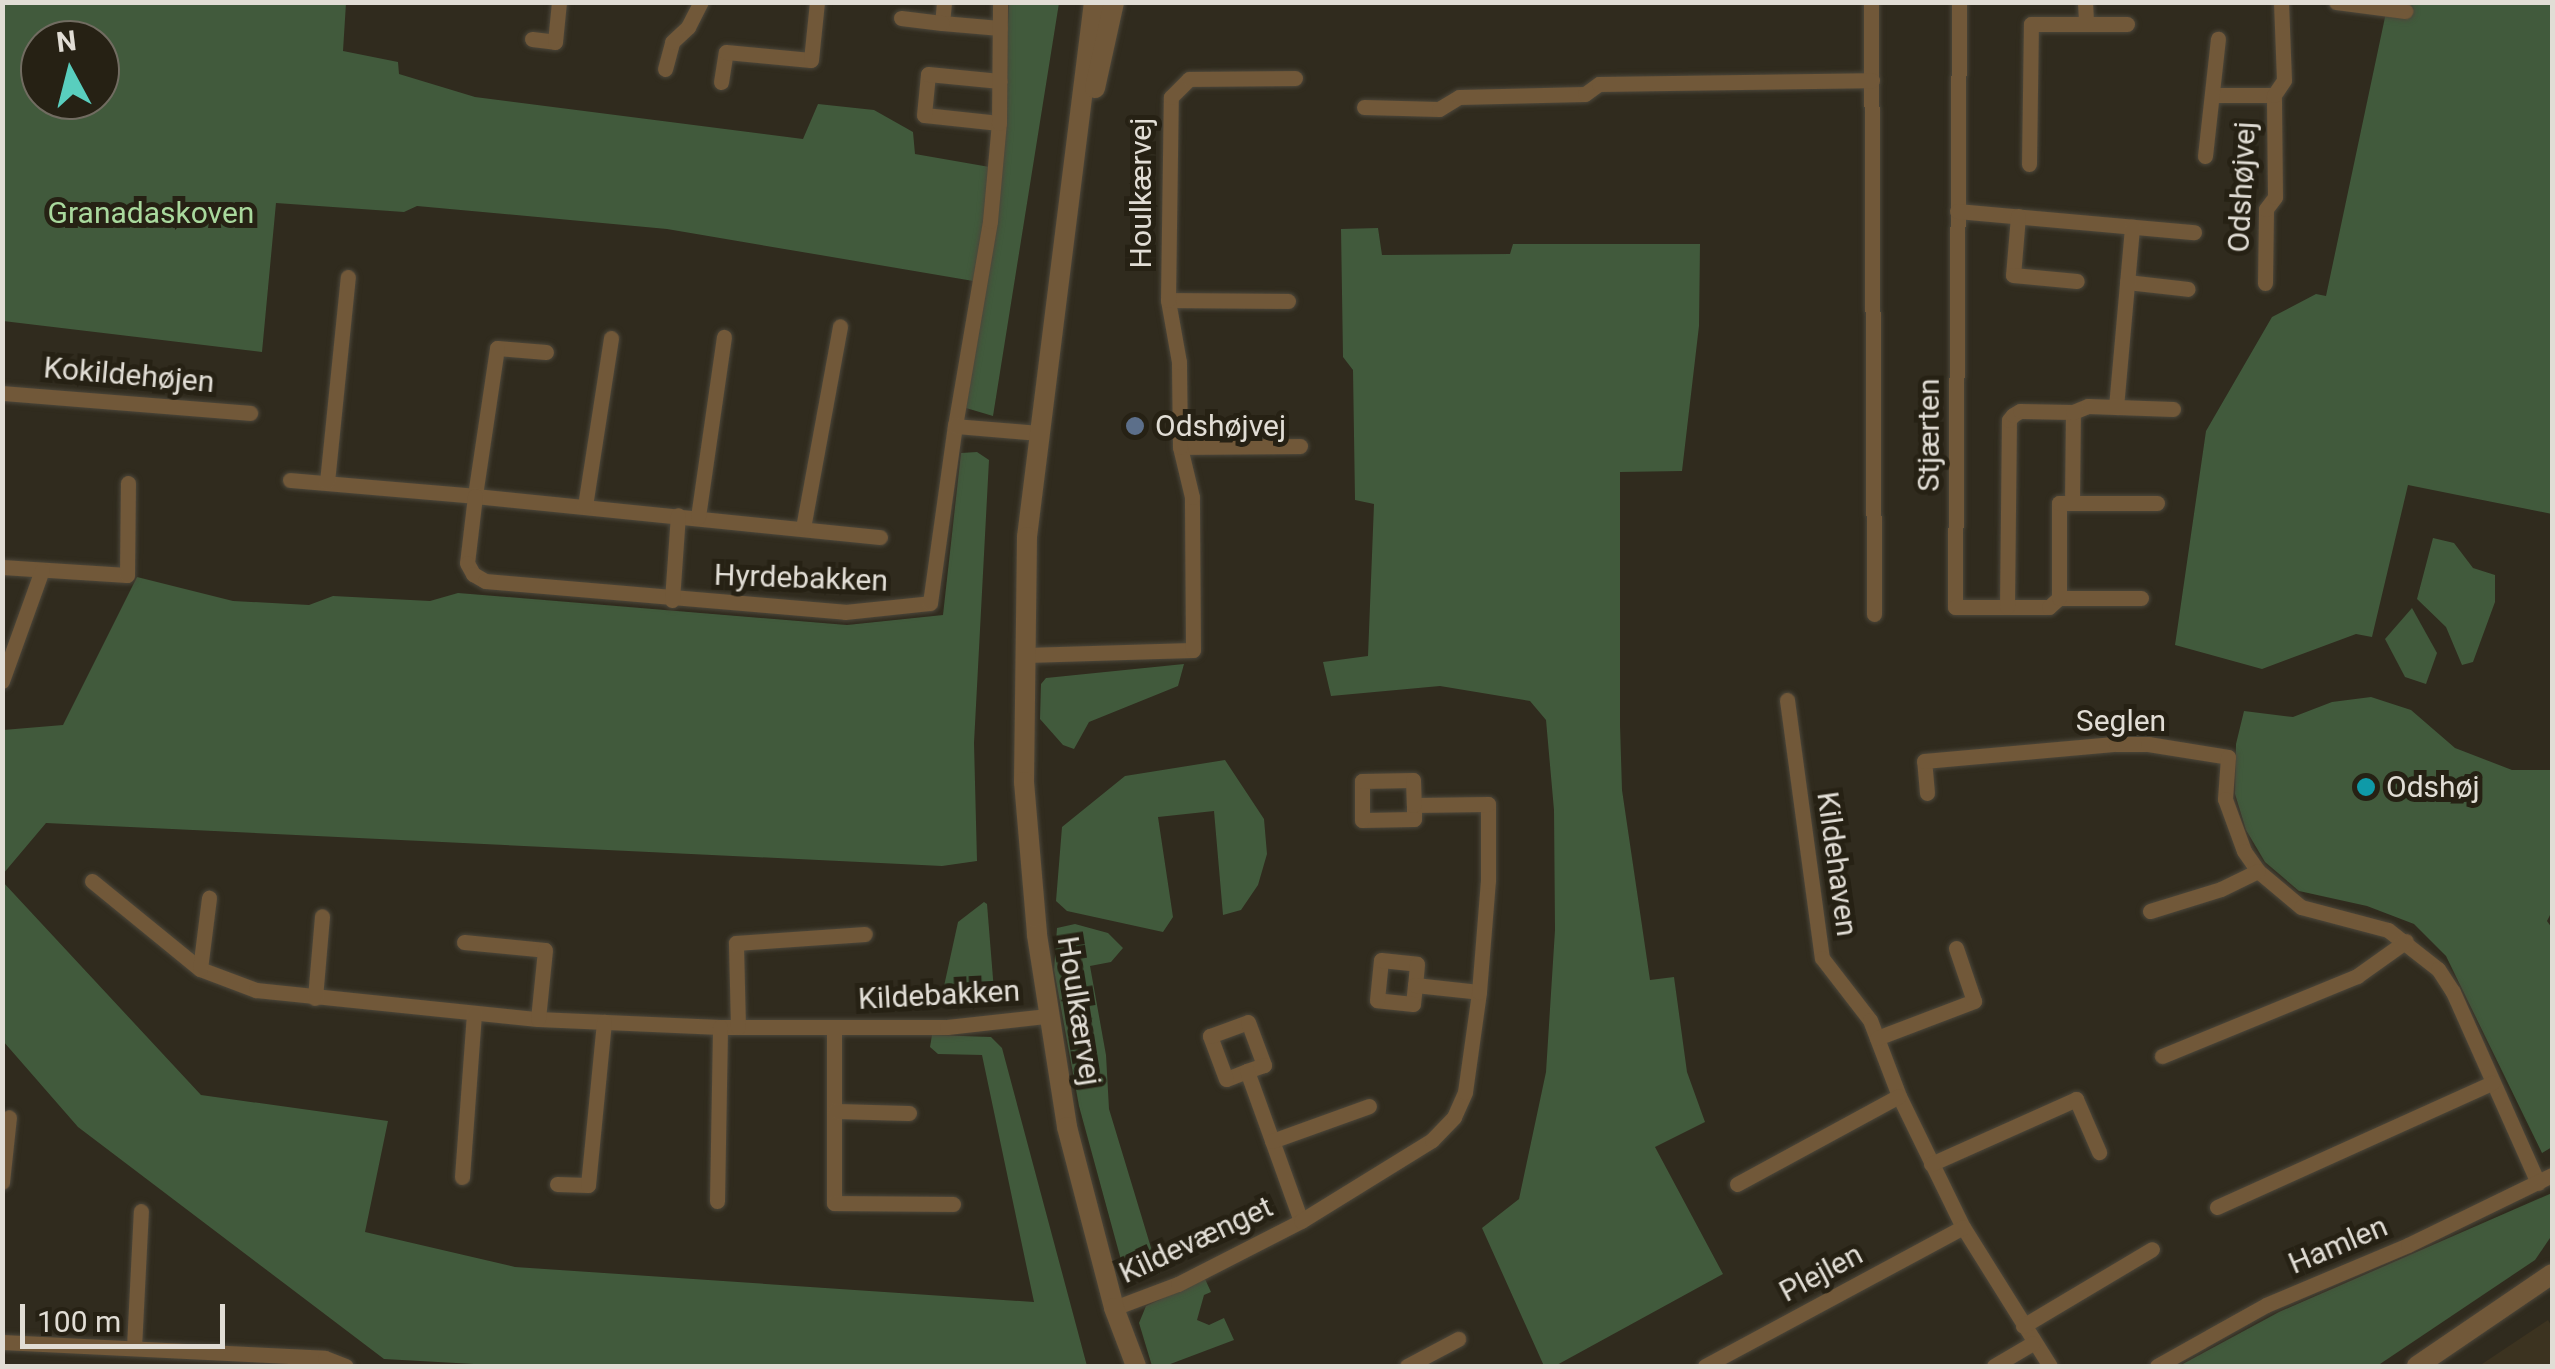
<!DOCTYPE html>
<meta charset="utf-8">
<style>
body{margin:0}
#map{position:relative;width:2555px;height:1369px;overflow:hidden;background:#302b1e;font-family:Roboto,sans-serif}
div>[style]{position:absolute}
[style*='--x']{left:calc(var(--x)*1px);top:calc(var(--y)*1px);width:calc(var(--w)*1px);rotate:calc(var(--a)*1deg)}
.built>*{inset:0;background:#3c3320}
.green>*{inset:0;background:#415a3c}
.roads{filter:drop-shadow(0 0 2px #4c473b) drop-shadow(0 0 2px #4c473b)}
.minor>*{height:15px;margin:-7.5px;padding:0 7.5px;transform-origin:7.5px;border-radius:7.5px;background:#715839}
.tertiary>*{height:20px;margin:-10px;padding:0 10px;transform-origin:10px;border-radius:10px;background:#715839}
.dots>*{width:28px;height:28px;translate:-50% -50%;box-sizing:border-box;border:5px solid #262114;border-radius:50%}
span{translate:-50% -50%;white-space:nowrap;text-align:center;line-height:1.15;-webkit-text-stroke:10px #262114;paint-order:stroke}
.street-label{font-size:30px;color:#e1ddd5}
.park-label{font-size:30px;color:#a9d99d}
.poi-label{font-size:30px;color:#e1ddd5}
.left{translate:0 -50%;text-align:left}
.frame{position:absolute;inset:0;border:5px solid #e1ddd5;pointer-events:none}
.north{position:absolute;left:20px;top:20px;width:100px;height:100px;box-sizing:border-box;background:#262114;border:2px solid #716c61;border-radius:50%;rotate:353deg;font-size:28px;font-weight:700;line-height:40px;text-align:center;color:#e1ddd5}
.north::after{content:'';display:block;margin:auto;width:35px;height:45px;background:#59cebe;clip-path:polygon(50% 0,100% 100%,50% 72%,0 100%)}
.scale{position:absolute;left:20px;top:1304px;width:205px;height:45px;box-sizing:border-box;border:5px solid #e1ddd5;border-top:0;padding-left:12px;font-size:30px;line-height:35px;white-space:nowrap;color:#e1ddd5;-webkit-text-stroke:8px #262114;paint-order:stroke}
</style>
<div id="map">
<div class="built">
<i style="clip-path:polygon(2548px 1320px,2552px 1327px,2552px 1366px,2479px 1366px)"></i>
</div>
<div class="green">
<i style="clip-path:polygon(evenodd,2px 3px,346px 3px,343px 51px,398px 62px,399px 74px,475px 97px,803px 139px,818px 104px,874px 110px,913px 132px,915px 154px,1001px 169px,1009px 3px,1059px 3px,993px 416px,966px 408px,985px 283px,667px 229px,417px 206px,404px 212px,276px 203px,262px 352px,3px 321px,2px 3px,40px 40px,100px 40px,100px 100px,40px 100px,40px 40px)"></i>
<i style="clip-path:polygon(2388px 3px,2552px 3px,2552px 514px,2408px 485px,2372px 637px,2356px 634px,2262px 669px,2175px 645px,2206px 431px,2272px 317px,2316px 294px,2326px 296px)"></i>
<i style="clip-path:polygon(1378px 228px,1382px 255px,1510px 254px,1513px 244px,1700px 244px,1699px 326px,1682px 471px,1620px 472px,1620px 725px,1622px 790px,1650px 980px,1674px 977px,1687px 1072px,1705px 1122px,1655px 1147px,1723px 1274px,1555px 1366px,1544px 1366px,1482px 1228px,1519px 1199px,1546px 1072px,1555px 930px,1554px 810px,1546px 720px,1530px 701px,1440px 686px,1331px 696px,1323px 662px,1368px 656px,1374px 504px,1355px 500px,1353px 370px,1343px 357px,1341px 229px)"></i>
<i style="clip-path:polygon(977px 452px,989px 460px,974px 743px,977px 861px,942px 866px,46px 823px,3px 874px,3px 730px,63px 725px,137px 577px,233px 601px,309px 605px,333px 596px,430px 601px,458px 593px,847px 625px,943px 615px,961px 453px)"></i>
<i style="clip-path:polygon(2433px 538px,2454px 543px,2473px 568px,2495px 575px,2495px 602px,2473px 662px,2462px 665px,2446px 627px,2417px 599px)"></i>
<i style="clip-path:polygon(2412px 608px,2437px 653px,2426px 684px,2405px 677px,2385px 639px)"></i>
<i style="clip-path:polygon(1184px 664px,1178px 686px,1089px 722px,1074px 749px,1063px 745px,1040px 719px,1041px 684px,1046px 678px)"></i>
<i style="clip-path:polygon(2371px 697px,2411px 710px,2455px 748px,2512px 770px,2552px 770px,2552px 911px,2547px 921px,2552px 928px,2552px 1147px,2542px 1153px,2446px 956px,2414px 924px,2367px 906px,2299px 891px,2265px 862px,2246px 830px,2235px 794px,2236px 744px,2244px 711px,2293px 717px,2332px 702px)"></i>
<i style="clip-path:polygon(1225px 760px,1264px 819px,1267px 854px,1258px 885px,1241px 910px,1223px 915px,1214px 811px,1158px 817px,1173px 917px,1163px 932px,1067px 911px,1056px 901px,1062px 827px,1125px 776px)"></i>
<i style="clip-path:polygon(2px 881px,201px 1095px,388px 1121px,365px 1232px,515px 1267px,1034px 1302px,982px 1055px,938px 1054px,930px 1047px,932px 1035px,991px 1037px,1002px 1048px,1087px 1366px,512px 1366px,384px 1359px,78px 1127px,3px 1041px)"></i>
<i style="clip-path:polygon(984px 902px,987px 904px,994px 991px,987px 999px,956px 1005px,941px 1000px,958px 922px)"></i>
<i style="clip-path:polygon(1075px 924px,1108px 933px,1123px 948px,1111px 962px,1090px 966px,1106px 1055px,1109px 1109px,1159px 1274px,1131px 1277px,1124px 1271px,1079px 1106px,1054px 970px,1057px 928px)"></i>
<i style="clip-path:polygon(2552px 1193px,2552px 1235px,2535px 1260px,2377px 1366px,2179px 1366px,2279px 1312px)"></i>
<i style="clip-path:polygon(1205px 1279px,1211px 1292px,1204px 1295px,1197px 1320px,1209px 1325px,1224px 1318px,1234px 1340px,1165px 1366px,1152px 1366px,1139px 1323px,1146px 1306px)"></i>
</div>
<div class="roads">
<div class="minor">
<i style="--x:944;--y:2;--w:21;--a:95"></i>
<i style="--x:942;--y:23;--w:58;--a:4.9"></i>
<i style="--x:1871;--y:2;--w:612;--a:89.72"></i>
<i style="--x:1959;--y:2;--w:605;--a:90.38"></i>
<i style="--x:1955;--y:607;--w:94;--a:0"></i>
<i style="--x:2049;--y:607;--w:13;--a:-42"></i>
<i style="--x:2059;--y:598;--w:82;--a:0"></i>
<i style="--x:2085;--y:2;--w:22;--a:87"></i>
<i style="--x:2336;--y:2;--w:70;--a:7.4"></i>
<i style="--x:901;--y:18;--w:41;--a:7"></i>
<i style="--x:532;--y:39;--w:23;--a:7"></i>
<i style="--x:555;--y:42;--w:40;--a:-84.3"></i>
<i style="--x:665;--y:69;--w:28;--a:-75"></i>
<i style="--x:672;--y:42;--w:22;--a:-43"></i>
<i style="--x:688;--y:27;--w:28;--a:-63"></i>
<i style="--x:721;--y:82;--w:30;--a:-81"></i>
<i style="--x:726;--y:52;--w:85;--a:5.4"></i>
<i style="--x:811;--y:60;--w:58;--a:-84.1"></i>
<i style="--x:2212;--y:95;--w:62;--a:0"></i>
<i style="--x:1364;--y:107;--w:75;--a:1.5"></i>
<i style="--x:1439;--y:109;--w:23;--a:-31"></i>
<i style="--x:1459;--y:97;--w:126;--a:-1.4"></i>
<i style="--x:1585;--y:94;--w:17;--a:-36"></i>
<i style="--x:1599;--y:84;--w:273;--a:-0.8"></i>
<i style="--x:999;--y:123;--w:75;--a:-173.9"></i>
<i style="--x:924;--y:115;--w:41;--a:-84.4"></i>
<i style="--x:928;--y:74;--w:72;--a:5.6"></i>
<i style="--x:2205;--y:156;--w:118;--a:-83.7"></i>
<i style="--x:2029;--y:164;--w:140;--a:-89.2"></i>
<i style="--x:2031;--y:24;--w:96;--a:0"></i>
<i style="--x:1957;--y:211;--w:238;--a:5.1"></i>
<i style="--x:2018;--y:216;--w:59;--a:94.8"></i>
<i style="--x:2013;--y:275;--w:64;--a:5.4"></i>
<i style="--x:2127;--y:282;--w:61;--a:6.5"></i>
<i style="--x:2265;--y:283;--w:74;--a:-89.2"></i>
<i style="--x:2266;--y:209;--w:15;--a:-53"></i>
<i style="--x:2275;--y:197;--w:102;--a:-90.6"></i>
<i style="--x:2274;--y:95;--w:18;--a:-56"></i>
<i style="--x:2284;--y:80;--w:78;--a:-92.2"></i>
<i style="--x:1168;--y:300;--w:120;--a:0.5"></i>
<i style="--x:546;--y:352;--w:49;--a:-175.3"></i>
<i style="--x:497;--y:348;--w:150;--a:98.5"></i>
<i style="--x:475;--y:496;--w:407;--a:5.8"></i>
<i style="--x:2;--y:393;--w:249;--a:4.6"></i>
<i style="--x:2116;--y:407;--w:181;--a:-84.9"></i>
<i style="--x:955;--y:426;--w:208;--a:-80.3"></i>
<i style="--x:990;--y:221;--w:98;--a:-84.8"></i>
<i style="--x:999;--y:123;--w:121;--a:-89.5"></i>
<i style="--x:1180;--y:447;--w:120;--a:-0.5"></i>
<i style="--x:290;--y:480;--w:186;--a:4.9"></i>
<i style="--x:475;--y:496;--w:67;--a:96.8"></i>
<i style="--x:467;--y:563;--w:13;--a:61"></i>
<i style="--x:473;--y:574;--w:14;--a:30"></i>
<i style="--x:485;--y:581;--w:361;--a:4.9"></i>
<i style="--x:845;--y:612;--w:85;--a:-6"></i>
<i style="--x:930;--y:603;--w:179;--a:-82"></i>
<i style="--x:955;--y:426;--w:83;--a:4.8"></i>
<i style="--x:327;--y:482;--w:206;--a:-84.2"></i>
<i style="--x:2072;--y:503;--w:91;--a:-89.4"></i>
<i style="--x:585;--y:506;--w:170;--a:-81.2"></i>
<i style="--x:698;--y:517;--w:182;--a:-81.8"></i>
<i style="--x:803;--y:528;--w:205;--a:-79.6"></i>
<i style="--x:2;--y:567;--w:125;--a:3.7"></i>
<i style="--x:127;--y:575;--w:92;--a:-89.4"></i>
<i style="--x:2059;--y:598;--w:95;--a:-90"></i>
<i style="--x:2059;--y:503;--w:98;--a:0"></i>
<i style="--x:672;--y:600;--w:85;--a:-86"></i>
<i style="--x:2007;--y:607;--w:187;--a:-89.4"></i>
<i style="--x:2009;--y:420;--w:6;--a:-51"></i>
<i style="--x:2013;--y:415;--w:8;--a:-30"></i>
<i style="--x:2020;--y:411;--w:53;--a:1.1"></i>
<i style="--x:2073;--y:412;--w:16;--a:-22"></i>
<i style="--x:2088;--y:406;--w:85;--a:2"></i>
<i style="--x:1025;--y:655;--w:168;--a:-1.7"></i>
<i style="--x:1193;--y:650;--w:153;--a:-90.4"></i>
<i style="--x:1192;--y:497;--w:51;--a:-103.5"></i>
<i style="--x:1180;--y:447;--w:85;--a:-90.7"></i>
<i style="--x:1179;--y:362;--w:63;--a:-100.1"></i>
<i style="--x:1168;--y:300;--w:203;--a:-89.2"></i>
<i style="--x:1171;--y:97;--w:25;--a:-45"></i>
<i style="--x:1189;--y:79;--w:106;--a:-0.5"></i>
<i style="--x:2;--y:681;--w:118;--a:-70.2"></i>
<i style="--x:1787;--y:700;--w:260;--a:82.3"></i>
<i style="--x:1822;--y:958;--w:78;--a:52.3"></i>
<i style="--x:1870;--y:1020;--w:81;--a:69.1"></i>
<i style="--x:1899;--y:1096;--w:146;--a:64"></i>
<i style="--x:1963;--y:1227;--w:164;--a:58"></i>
<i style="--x:1927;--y:793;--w:32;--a:-95"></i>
<i style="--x:1924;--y:761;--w:193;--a:-5.1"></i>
<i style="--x:2116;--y:744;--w:32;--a:0"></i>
<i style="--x:2148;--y:744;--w:81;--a:9.2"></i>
<i style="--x:2228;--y:757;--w:42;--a:94.1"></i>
<i style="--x:2225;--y:799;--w:55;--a:69.9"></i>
<i style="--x:2244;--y:851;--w:24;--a:55"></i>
<i style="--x:2258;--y:871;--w:56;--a:39.9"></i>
<i style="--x:2301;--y:907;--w:90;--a:14.8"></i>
<i style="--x:2388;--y:930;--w:63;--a:38"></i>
<i style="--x:2438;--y:969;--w:27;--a:57"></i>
<i style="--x:2453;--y:992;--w:209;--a:66"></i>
<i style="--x:92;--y:881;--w:139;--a:39.2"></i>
<i style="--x:200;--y:969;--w:60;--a:20.6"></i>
<i style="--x:256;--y:990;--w:283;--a:5.9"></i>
<i style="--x:538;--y:1019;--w:182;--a:2.5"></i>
<i style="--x:720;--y:1027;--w:227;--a:0"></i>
<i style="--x:947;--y:1027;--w:101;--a:-6.3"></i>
<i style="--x:2150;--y:911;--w:74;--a:-17.2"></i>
<i style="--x:2221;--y:889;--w:41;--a:-25.9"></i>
<i style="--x:464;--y:942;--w:81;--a:5.6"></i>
<i style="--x:545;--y:950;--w:69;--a:95.8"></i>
<i style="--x:200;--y:969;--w:72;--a:-82.8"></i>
<i style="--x:1415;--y:985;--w:19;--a:96"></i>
<i style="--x:1413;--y:1004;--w:36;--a:-174"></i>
<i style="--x:1377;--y:1000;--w:40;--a:-84.3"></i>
<i style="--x:1381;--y:960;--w:36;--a:6"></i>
<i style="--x:1417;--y:964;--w:21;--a:95"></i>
<i style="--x:1415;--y:985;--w:64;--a:6.2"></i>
<i style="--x:315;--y:998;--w:82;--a:-85.1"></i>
<i style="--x:738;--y:1027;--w:84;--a:-91.4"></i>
<i style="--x:736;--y:943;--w:129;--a:-4"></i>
<i style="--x:834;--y:1027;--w:176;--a:90"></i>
<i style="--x:834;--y:1203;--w:119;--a:0.5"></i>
<i style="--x:1877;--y:1038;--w:104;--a:-20.9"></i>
<i style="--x:1974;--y:1001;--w:56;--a:-108.8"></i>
<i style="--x:2162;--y:1056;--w:211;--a:-22.3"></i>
<i style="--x:2357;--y:976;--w:60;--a:-35.5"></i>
<i style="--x:1247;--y:1071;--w:22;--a:159"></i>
<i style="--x:1226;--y:1079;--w:46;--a:-110.4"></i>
<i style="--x:1210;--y:1036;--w:40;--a:-20.2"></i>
<i style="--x:1248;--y:1022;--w:46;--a:69.6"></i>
<i style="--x:1264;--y:1065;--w:18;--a:161"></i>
<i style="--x:1247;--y:1071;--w:159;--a:70.2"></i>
<i style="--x:835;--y:1111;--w:74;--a:1.5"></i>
<i style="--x:1272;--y:1141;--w:103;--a:-19.8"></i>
<i style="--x:1931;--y:1164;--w:159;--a:-24.1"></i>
<i style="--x:2076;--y:1099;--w:58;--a:66.5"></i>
<i style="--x:462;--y:1177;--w:164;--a:-85.8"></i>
<i style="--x:2;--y:1182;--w:65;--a:-83.9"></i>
<i style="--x:557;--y:1184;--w:31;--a:2"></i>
<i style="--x:588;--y:1185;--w:164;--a:-84.4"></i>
<i style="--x:1737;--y:1184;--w:184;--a:-28.5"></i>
<i style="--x:717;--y:1201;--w:174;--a:-89"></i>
<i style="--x:2217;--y:1207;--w:302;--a:-24.3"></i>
<i style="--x:1114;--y:1308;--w:68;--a:-20.6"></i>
<i style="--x:1178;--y:1284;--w:138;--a:-27.1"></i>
<i style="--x:1301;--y:1221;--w:154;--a:-31.7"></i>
<i style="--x:1432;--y:1140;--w:32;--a:-46"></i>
<i style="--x:1454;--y:1117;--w:27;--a:-66"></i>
<i style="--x:1465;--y:1092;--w:101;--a:-82"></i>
<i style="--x:1479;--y:992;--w:111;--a:-85.4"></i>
<i style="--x:1488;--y:881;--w:77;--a:-90"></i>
<i style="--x:1488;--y:804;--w:74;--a:179.2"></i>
<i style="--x:1414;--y:805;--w:14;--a:90"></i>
<i style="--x:1414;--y:819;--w:52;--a:178.9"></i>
<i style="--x:1362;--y:820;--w:39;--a:-90"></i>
<i style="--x:1362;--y:781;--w:51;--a:-1.1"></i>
<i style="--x:1413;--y:780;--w:25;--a:88"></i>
<i style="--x:2023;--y:1326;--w:150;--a:-30.8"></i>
<i style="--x:2;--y:1342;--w:323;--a:2.8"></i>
<i style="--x:325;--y:1358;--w:22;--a:21"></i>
<i style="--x:134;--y:1347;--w:136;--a:-87.1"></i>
<i style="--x:1407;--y:1366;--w:58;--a:-27.9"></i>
<i style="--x:1705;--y:1366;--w:293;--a:-28.3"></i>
<i style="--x:1994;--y:1366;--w:45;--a:-30.5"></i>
<i style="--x:2157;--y:1366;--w:125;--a:-29.2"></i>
<i style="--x:2266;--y:1305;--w:154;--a:-22.9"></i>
<i style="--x:2408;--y:1245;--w:160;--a:-25.9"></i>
</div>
<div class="tertiary">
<i style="--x:1094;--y:2;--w:539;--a:97.14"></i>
<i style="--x:1027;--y:537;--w:245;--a:90.7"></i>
<i style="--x:1024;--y:782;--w:154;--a:85.1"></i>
<i style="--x:1037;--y:935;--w:194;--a:81.1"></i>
<i style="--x:1067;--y:1127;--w:187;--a:75.4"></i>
<i style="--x:1114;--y:1308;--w:62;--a:69.2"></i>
<i style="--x:1095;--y:88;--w:88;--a:-77.5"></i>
<i style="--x:2417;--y:1366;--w:163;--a:-34.3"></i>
</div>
</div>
<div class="dots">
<i style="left:1135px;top:426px;background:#5c6f8a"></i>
<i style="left:2366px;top:787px;background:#0f9aa8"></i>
</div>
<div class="street-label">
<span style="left:2242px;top:187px;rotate:-87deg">Odshøjvej</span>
<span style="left:1141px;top:193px;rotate:-90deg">Houlkærvej</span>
<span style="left:129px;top:375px;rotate:5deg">Kokildehøjen</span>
<span style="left:1929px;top:435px;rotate:-90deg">Stjærten</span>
<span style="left:801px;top:578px;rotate:2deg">Hyrdebakken</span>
<span style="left:2121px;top:721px">Seglen</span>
<span style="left:1837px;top:864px;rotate:82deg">Kildehaven</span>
<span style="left:939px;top:995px;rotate:-3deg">Kildebakken</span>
<span style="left:1079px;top:1011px;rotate:81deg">Houlkærvej</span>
<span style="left:1196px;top:1240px;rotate:-25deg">Kildevænget</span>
<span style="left:2338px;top:1245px;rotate:-23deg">Hamlen</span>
<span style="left:1821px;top:1273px;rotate:-28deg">Plejlen</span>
</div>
<div class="park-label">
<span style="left:151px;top:213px">Granadaskoven</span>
</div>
<div class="poi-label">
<span class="left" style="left:1155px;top:426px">Odshøjvej</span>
<span class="left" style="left:2386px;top:787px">Odshøj</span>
</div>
<div class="frame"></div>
<div class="north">N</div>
<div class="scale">100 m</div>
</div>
